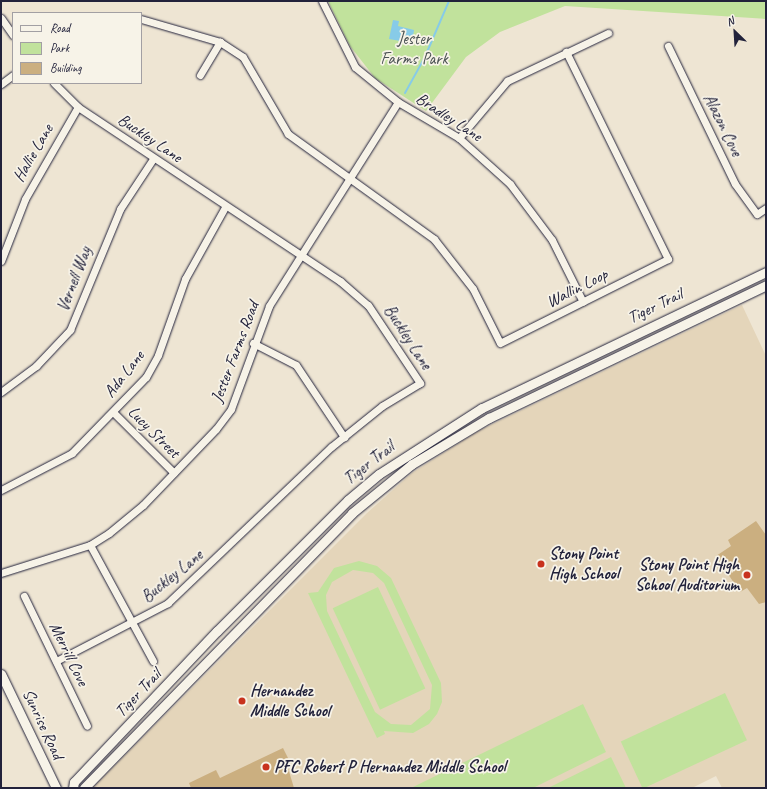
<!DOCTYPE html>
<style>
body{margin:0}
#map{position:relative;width:767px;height:789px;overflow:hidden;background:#eee5d3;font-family:Caveat,sans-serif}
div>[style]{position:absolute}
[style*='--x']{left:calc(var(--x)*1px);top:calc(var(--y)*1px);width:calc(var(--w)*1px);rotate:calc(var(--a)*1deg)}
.built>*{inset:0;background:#e4d5ba}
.green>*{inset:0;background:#c1e29c;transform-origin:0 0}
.water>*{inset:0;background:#87cbe8}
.stream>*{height:2px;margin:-1px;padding:0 1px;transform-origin:1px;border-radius:1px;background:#87cbe8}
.building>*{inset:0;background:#cbaf80}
.roads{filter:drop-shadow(0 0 1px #22223b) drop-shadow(0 0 1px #22223b)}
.street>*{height:7px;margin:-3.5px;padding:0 3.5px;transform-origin:3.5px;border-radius:3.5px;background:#f7f3e8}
.secondary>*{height:9px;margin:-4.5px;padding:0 4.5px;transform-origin:4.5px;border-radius:4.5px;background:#f7f3e8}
.dots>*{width:11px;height:11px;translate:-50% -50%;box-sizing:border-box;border:2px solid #f7f3e8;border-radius:50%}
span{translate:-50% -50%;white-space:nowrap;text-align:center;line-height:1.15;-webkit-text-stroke:3.5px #f7f3e8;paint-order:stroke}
.park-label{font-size:17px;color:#4a5253}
.street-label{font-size:17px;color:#22223b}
.poi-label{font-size:17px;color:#22223b;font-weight:700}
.left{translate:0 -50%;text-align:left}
.right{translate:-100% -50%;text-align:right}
.frame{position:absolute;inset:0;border:2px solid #22223b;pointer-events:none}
.legend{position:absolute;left:12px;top:12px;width:130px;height:72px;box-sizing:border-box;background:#f7f3e8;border:1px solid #a29fa3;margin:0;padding:5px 7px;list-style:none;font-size:12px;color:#22223b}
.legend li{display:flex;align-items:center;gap:8px;height:20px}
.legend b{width:20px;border:1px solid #a29fa3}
.north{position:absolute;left:715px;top:12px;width:40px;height:40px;-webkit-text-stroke:3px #f7f3e8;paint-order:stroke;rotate:335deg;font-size:11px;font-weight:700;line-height:16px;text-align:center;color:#22223b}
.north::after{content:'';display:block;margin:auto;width:14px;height:18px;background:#22223b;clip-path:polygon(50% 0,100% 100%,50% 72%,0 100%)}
</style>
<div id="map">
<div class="built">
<i style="clip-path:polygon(742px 305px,766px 356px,766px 788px,722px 788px,716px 776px,692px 788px,92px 788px,367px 513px,412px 473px,478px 431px)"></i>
</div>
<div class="green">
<i style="clip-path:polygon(328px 1px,766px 1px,766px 19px,565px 6px,500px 32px,466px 57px,426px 111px,375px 78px,350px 46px)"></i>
<i style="clip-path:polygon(evenodd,359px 561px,377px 566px,391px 578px,441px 683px,442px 702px,437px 714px,429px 724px,413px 733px,384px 731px,385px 734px,377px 738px,308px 593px,318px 592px,334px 568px,359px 561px,353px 570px,373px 573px,384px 583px,432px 685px,430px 709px,411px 725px,391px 724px,375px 712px,327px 611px,326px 595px,332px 582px,353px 570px)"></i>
<i style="left:378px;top:587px;width:112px;height:50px;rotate:65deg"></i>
<i style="left:725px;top:693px;width:52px;height:115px;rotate:65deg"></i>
<i style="clip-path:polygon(583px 704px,606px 752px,533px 788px,411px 788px)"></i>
<i style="clip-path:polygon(611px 757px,626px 788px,548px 788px)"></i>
</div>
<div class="water">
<i style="clip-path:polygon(393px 20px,399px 21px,398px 26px,414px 30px,412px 43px,389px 39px)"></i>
</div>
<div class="stream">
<i style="--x:405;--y:93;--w:39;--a:-61"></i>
<i style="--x:424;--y:59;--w:63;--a:-66.7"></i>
</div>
<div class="building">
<i style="clip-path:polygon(756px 521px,766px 535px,766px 602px,759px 604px,747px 588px,740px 592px,716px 556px,731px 546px,728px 540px)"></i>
<i style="clip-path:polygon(283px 748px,292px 766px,288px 768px,294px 788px,191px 788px,189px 783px,216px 770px,220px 778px)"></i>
</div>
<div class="roads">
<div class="street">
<i style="--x:322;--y:1;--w:74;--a:63.4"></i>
<i style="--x:355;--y:67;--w:55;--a:39.1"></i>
<i style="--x:398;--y:102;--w:71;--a:30.5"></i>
<i style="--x:459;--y:138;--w:69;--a:42"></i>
<i style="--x:510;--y:184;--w:70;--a:53.1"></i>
<i style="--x:552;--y:240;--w:69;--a:63.4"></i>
<i style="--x:1;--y:18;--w:21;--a:55"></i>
<i style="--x:141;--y:19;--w:82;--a:16.2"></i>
<i style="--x:220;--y:42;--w:27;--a:33"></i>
<i style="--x:243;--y:57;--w:89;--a:59.7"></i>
<i style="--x:288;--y:134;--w:180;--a:35.7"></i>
<i style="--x:434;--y:239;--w:63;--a:52"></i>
<i style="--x:473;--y:289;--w:60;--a:63.4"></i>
<i style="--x:500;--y:343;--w:188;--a:-26.6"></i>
<i style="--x:668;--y:259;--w:231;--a:-116.2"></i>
<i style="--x:668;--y:46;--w:153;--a:64.1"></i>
<i style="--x:735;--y:184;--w:37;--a:54"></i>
<i style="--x:757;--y:214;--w:11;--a:-34"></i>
<i style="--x:200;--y:75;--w:39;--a:-59"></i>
<i style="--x:54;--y:83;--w:34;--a:45"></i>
<i style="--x:78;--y:107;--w:315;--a:33.6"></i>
<i style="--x:340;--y:281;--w:37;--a:41"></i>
<i style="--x:368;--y:305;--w:94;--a:56.3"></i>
<i style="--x:420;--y:383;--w:44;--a:148.8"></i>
<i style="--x:382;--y:406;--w:65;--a:141.2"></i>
<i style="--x:331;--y:447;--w:226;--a:136.3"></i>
<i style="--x:168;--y:603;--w:126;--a:152.6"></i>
<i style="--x:1;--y:84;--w:15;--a:-37"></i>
<i style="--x:459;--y:138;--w:75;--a:-49.9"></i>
<i style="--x:507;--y:81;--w:112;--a:-25.4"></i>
<i style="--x:1;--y:261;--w:66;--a:-68.8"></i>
<i style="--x:25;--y:199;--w:106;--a:-60.1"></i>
<i style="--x:253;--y:343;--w:48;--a:27.1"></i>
<i style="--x:296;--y:365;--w:87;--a:56.3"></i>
<i style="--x:1;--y:392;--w:44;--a:-36.6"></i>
<i style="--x:36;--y:366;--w:50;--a:-46.6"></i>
<i style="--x:70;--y:330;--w:131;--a:-67.5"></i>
<i style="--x:120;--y:209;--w:60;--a:-56.6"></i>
<i style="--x:113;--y:412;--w:86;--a:45"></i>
<i style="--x:1;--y:490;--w:80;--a:-27.5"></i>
<i style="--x:72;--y:453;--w:106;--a:-45.8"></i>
<i style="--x:146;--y:377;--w:25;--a:-61"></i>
<i style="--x:158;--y:355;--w:81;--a:-70.4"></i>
<i style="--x:185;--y:279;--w:82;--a:-60.9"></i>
<i style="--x:90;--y:545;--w:132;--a:61.5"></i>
<i style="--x:1;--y:573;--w:93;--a:-17.5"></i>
<i style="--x:90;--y:545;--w:22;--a:-32"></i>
<i style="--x:109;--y:533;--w:44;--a:-39.5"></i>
<i style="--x:143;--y:505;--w:105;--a:-46.2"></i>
<i style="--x:216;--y:429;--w:25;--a:-53"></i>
<i style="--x:231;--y:409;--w:110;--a:-69.7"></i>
<i style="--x:269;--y:306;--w:241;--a:-57.7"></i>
<i style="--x:24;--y:596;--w:144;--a:64.1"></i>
</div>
<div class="secondary">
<i style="--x:1;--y:674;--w:127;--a:64.2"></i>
<i style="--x:73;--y:788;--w:6;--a:-81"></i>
<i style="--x:74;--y:782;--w:208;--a:-46.6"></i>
<i style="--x:217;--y:631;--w:185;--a:-45"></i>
<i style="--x:348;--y:500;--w:40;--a:-40"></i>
<i style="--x:379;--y:474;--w:122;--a:-32.7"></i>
<i style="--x:482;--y:408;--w:315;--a:-25.6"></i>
<i style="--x:84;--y:788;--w:384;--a:-45.7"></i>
<i style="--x:352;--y:513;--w:77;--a:-39.2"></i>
<i style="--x:412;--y:464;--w:90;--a:-30.9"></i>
<i style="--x:489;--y:418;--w:307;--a:-25.6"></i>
</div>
</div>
<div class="dots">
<i style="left:541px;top:564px;background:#c8321e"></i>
<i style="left:747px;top:575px;background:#c8321e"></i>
<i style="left:242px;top:701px;background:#c8321e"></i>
<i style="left:266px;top:767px;background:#c8321e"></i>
</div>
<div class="park-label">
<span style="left:414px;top:49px">Jester<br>Farms Park</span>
</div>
<div class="street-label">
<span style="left:449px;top:117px;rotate:33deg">Bradley Lane</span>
<span style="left:723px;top:125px;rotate:64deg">Alazon Cove</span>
<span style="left:150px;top:138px;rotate:34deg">Buckley Lane</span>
<span style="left:33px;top:153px;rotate:-60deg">Hallie Lane</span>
<span style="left:74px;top:279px;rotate:-69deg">Vernell Way</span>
<span style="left:577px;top:288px;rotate:-27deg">Wallin Loop</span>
<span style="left:655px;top:306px;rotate:-26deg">Tiger Trail</span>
<span style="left:408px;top:337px;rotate:57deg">Buckley Lane</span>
<span style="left:235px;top:352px;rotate:-69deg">Jester Farms Road</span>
<span style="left:124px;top:374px;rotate:-52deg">Ada Lane</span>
<span style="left:154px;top:432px;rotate:45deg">Lucy Street</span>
<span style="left:369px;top:463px;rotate:-38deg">Tiger Trail</span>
<span style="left:172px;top:576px;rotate:-39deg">Buckley Lane</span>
<span style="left:69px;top:654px;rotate:64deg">Merrill Cove</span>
<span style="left:138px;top:693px;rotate:-47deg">Tiger Trail</span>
<span style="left:43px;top:724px;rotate:65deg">Sunrise Road</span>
</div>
<div class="poi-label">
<span class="left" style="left:549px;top:564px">Stony Point<br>High School</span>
<span class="right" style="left:739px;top:575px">Stony Point High<br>School Auditorium</span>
<span class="left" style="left:250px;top:701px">Hernandez<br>Middle School</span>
<span class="left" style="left:274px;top:767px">PFC Robert P Hernandez Middle School</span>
</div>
<div class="frame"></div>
<ul class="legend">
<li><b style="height:5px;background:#f7f3e8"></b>Road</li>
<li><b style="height:11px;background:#c1e29c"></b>Park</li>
<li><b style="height:11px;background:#cbaf80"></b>Building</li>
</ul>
<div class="north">N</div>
</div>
